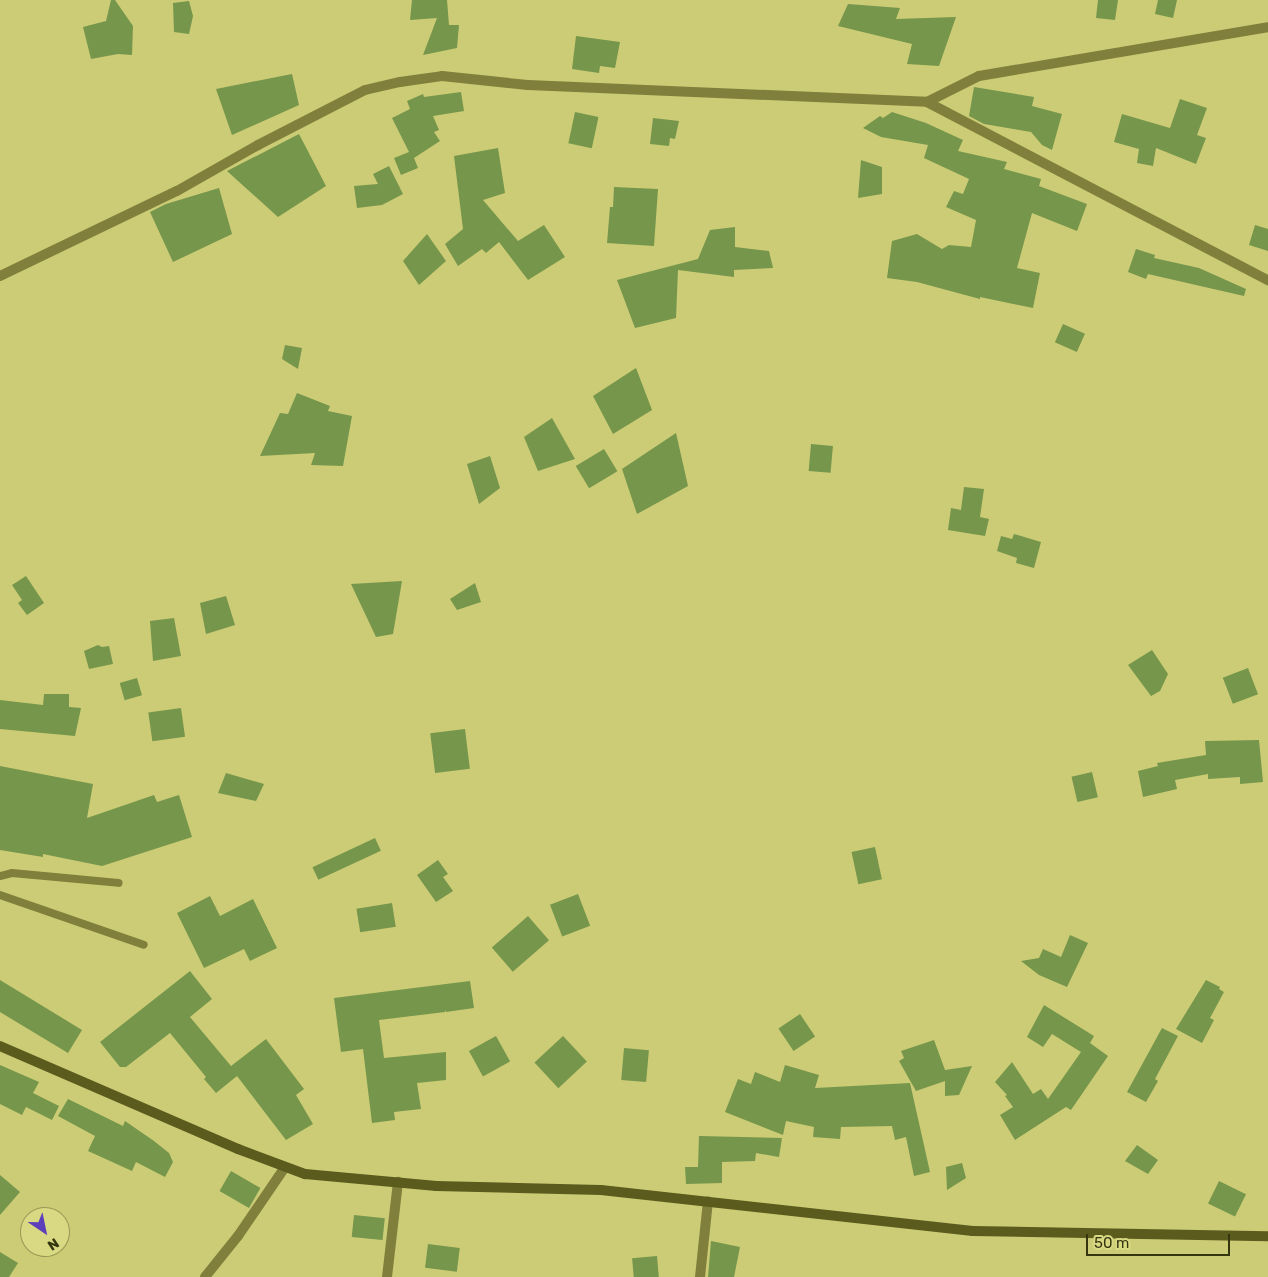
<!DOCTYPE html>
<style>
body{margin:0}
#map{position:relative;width:1268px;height:1277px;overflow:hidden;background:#cccc76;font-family:Rubik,sans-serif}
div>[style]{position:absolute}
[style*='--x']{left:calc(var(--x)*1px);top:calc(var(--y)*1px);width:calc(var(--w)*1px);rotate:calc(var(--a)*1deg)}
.building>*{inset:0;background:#75964b;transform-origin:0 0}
.lane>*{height:8px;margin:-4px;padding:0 4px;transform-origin:4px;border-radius:4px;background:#80803c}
.street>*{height:10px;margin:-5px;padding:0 5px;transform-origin:5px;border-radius:5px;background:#80803c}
.secondary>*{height:10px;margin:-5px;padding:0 5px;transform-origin:5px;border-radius:5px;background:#5c5b1e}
span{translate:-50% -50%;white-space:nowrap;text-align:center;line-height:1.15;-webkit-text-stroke:4px #d9d983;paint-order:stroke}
.north{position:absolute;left:20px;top:1207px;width:50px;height:50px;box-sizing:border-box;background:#d9d983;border:1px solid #979755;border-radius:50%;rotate:146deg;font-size:14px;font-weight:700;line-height:20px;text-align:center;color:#353510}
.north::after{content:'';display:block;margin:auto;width:18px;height:22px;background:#5d40b9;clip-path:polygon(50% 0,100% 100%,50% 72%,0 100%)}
.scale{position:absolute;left:1086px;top:1234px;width:144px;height:22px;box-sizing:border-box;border:2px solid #353510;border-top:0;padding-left:6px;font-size:15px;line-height:18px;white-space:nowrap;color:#353510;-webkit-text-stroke:4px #d9d983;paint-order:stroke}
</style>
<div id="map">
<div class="building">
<i style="clip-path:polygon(111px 0,115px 0,133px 26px,132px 55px,118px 54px,91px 59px,83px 27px,106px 21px)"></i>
<i style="clip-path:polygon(412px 0,447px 0,449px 25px,459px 25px,457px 48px,423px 55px,437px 18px,410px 20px)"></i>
<i style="clip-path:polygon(1098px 0,1118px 0,1115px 20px,1096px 18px)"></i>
<i style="clip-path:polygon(1158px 0,1177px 0,1173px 18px,1155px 14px)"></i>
<i style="clip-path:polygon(189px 1px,193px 16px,189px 34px,174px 32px,173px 3px)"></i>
<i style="clip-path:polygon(848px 4px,900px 8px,896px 19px,956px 17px,939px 66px,907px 64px,912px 44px,838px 26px)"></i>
<i style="clip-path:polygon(576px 36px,620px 42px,615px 68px,600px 66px,599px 73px,572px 69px)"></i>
<i style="clip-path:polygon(292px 74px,299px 105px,232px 135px,216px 89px)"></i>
<i style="clip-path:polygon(974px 87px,1034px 97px,1032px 106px,1062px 114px,1052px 150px,1042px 145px,1031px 132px,984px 124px,969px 116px)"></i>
<i style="clip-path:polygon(461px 92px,464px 111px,433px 116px,439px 130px,434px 132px,440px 141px,414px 158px,418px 168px,401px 175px,394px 158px,409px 152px,392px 118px,410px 109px,407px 101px,423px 94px,424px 97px)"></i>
<i style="clip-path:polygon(1180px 99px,1207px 108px,1197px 135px,1206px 138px,1196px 164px,1156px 148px,1153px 166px,1137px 163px,1139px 149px,1114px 142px,1122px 114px,1170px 128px)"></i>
<i style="left:575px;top:112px;width:24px;height:32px;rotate:12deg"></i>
<i style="clip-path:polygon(892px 112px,926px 123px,963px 140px,958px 151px,1007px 162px,1004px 169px,1041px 179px,1039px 186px,1087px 204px,1077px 231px,1032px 213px,1017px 268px,1040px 273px,1033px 308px,980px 297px,980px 299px,917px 282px,887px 278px,892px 241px,917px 234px,942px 249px,949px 245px,971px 247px,976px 220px,946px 207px,954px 191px,963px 194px,969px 179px,924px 158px,928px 145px,881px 137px,863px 128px,880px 116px,883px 118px)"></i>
<i style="clip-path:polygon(653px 118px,679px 121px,675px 139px,670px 138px,669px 146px,650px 144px)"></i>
<i style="clip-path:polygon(299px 134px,326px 186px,278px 217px,227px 171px)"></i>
<i style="clip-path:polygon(498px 148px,505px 193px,483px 200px,518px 241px,544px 225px,565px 257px,528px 280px,499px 242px,486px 253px,482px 249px,458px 266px,445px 244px,463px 229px,454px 156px)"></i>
<i style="clip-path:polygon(861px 160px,882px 167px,882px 194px,858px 198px)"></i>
<i style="clip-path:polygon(389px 166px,403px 194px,382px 205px,357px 208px,354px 186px,378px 184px,373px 174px)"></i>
<i style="clip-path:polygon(614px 187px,658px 189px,654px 246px,607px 243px,610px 207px,613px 207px)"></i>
<i style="clip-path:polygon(219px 188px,232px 234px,173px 262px,150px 212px,166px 204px)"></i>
<i style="clip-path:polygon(1255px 225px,1268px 229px,1268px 251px,1249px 245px)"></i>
<i style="clip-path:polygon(735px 227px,735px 247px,769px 251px,773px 268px,734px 270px,734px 277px,678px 270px,676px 318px,635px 328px,617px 280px,698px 259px,710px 230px)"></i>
<i style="clip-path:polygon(427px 234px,446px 261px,419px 285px,403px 261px)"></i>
<i style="clip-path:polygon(1136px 249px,1155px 255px,1154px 258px,1199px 268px,1246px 289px,1244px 296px,1148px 274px,1146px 279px,1128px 272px)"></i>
<i style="left:1063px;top:324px;width:24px;height:20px;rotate:24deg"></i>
<i style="clip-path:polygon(285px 345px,302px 348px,298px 369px,282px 359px)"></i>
<i style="clip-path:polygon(636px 368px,652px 410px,613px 434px,593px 396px)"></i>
<i style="clip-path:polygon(297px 393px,330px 406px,328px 411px,352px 416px,343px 466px,311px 465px,315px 453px,260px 456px,280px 413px,288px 414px)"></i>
<i style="clip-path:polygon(552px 418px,575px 459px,538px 471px,524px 437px)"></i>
<i style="clip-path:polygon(676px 433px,688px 486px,637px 514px,622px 469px)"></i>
<i style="left:811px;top:444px;width:22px;height:27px;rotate:5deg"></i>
<i style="left:604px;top:449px;width:26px;height:33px;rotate:59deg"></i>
<i style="clip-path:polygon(490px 456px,500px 488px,479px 504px,467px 464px)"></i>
<i style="clip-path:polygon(964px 487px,984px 489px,980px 517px,989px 519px,985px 536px,948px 530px,951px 508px,961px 510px)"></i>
<i style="clip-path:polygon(1014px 534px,1041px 542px,1034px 568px,1016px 563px,1017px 558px,997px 551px,1001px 536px,1012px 539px)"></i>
<i style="clip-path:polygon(26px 576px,44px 603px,27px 615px,18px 603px,22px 600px,12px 585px)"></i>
<i style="clip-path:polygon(402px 581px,393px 634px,376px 637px,351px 584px)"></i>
<i style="clip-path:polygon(475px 583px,481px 602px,457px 610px,450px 599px)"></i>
<i style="clip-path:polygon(226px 596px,235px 625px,206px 634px,200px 603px)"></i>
<i style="clip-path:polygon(174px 618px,181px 656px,153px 661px,150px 621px)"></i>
<i style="clip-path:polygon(98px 645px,102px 647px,109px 646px,113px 664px,89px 669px,84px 651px)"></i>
<i style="clip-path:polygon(1152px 650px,1168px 674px,1160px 691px,1151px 696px,1128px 665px)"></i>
<i style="left:1248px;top:668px;width:28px;height:27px;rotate:69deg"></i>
<i style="left:137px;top:678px;width:18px;height:18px;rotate:74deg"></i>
<i style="clip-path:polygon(44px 694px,69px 694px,69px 707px,81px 708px,75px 736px,0 729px,0 700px,43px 705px)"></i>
<i style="left:181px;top:708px;width:29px;height:33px;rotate:82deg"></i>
<i style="left:465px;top:729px;width:40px;height:35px;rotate:83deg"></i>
<i style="clip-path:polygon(1259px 740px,1263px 782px,1240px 784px,1240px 777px,1208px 779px,1208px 774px,1175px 780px,1177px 789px,1143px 797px,1138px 771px,1158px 766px,1157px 763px,1206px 755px,1205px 741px)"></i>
<i style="clip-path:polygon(0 766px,93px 784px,87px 818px,154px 795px,157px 802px,179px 795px,192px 837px,102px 866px,43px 854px,43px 857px,0 850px)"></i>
<i style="left:1092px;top:772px;width:26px;height:21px;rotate:77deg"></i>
<i style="clip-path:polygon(226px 773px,264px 784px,256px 801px,218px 793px)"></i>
<i style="left:375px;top:838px;width:14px;height:69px;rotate:65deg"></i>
<i style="left:875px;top:847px;width:33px;height:24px;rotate:78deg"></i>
<i style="clip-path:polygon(438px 860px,448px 874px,443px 877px,453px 891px,436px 902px,417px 875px)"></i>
<i style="left:578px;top:894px;width:34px;height:30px;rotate:69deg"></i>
<i style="clip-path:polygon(210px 896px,220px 916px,253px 899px,277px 948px,250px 961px,244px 949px,204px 968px,177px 913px)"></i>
<i style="left:392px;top:903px;width:24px;height:36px;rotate:81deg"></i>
<i style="left:528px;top:916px;width:32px;height:48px;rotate:49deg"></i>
<i style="clip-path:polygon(1070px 935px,1088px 943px,1067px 987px,1039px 975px,1021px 961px,1039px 958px,1043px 949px,1061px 957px)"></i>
<i style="clip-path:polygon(190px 971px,212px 999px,190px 1017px,231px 1066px,266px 1039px,304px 1089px,296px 1095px,313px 1124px,286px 1140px,237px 1076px,216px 1093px,204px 1079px,206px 1077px,170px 1033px,126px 1067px,120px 1067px,100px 1042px)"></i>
<i style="clip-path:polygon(0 980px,82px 1030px,68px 1053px,0 1012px)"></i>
<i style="clip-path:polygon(1206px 980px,1220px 987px,1219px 989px,1224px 992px,1210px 1018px,1214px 1020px,1202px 1043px,1176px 1029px)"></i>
<i style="clip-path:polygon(470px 981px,474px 1008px,446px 1012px,445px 1010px,445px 1012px,379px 1020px,384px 1058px,446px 1052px,446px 1080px,417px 1083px,421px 1109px,394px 1112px,395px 1120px,372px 1123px,363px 1049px,341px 1052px,334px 998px)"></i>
<i style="clip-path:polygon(1044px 1005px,1094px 1036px,1090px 1043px,1108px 1056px,1071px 1110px,1066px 1107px,1015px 1140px,1000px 1115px,1013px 1107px,1005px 1096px,1007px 1095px,995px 1082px,1012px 1062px,1033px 1094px,1041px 1089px,1048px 1099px,1081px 1052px,1052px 1034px,1043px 1047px,1027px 1037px)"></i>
<i style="left:800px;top:1014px;width:27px;height:26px;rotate:56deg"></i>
<i style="clip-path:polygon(1162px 1028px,1178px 1036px,1155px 1079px,1158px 1081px,1146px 1102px,1127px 1092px)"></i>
<i style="left:496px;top:1036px;width:29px;height:31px;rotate:61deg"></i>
<i style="left:563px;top:1036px;width:35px;height:39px;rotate:47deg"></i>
<i style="clip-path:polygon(934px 1040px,945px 1070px,972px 1066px,959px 1095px,945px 1096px,945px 1081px,916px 1091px,899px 1061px,904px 1058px,901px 1051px)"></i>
<i style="left:624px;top:1048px;width:25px;height:32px;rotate:5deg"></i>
<i style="clip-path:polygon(0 1065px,39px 1082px,33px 1093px,59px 1106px,52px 1120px,26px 1107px,22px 1115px,0 1104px)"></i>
<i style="clip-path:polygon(785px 1065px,819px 1075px,815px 1088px,910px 1083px,930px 1172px,914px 1176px,906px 1137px,895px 1140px,892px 1126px,841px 1127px,840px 1139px,813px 1137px,814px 1127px,786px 1121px,783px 1135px,725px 1112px,738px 1079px,751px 1084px,755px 1072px,780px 1082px)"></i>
<i style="clip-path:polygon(68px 1099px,123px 1126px,125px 1121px,154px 1141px,169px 1153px,173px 1162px,165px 1177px,136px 1162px,132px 1171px,88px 1151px,95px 1136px,58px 1116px)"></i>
<i style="clip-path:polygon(699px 1136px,782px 1138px,779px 1157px,756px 1153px,755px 1161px,722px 1162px,722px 1183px,686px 1184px,685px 1167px,698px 1167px)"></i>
<i style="clip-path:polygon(1137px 1145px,1158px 1160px,1148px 1174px,1125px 1161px)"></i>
<i style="clip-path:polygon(962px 1163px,966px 1178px,947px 1190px,946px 1167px)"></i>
<i style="left:231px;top:1171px;width:34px;height:23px;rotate:30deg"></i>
<i style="clip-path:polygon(0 1175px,20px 1192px,0 1215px)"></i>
<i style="left:1219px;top:1181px;width:30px;height:25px;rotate:26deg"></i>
<i style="left:354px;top:1215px;width:31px;height:22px;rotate:6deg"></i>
<i style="clip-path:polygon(711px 1241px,740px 1247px,734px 1277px,708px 1277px)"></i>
<i style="left:428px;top:1244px;width:32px;height:24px;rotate:7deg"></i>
<i style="clip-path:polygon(0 1252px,18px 1263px,9px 1277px,0 1277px)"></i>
<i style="left:657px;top:1256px;width:21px;height:25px;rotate:85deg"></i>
</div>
<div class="lane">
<i style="--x:0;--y:876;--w:12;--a:-14"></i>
<i style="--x:12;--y:873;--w:107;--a:5.3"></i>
<i style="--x:0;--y:895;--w:152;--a:19.1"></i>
</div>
<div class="street">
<i style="--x:927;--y:102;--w:385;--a:27.6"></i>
<i style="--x:0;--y:276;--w:196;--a:-25.7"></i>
<i style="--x:177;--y:191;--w:93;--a:-29.6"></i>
<i style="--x:258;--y:145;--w:120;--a:-27.2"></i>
<i style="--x:365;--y:90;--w:36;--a:-13"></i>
<i style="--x:400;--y:82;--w:42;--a:-8.1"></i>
<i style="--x:442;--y:76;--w:86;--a:6"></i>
<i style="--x:528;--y:85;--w:399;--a:2.4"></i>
<i style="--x:927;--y:102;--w:58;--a:-26.6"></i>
<i style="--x:979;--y:76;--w:293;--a:-9.6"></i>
<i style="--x:205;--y:1277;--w:53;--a:-51.2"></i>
<i style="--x:238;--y:1236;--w:83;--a:-55.7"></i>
<i style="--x:387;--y:1277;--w:96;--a:-83.4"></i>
<i style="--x:700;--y:1277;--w:76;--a:-84"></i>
</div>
<div class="secondary">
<i style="--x:0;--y:1046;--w:259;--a:23.4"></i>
<i style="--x:238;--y:1149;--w:72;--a:20.5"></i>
<i style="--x:305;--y:1174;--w:132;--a:5.2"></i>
<i style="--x:436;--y:1186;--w:165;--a:1.4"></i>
<i style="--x:601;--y:1190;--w:374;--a:6.3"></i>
<i style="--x:973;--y:1231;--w:295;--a:1"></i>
</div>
<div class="north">N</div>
<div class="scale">50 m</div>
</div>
